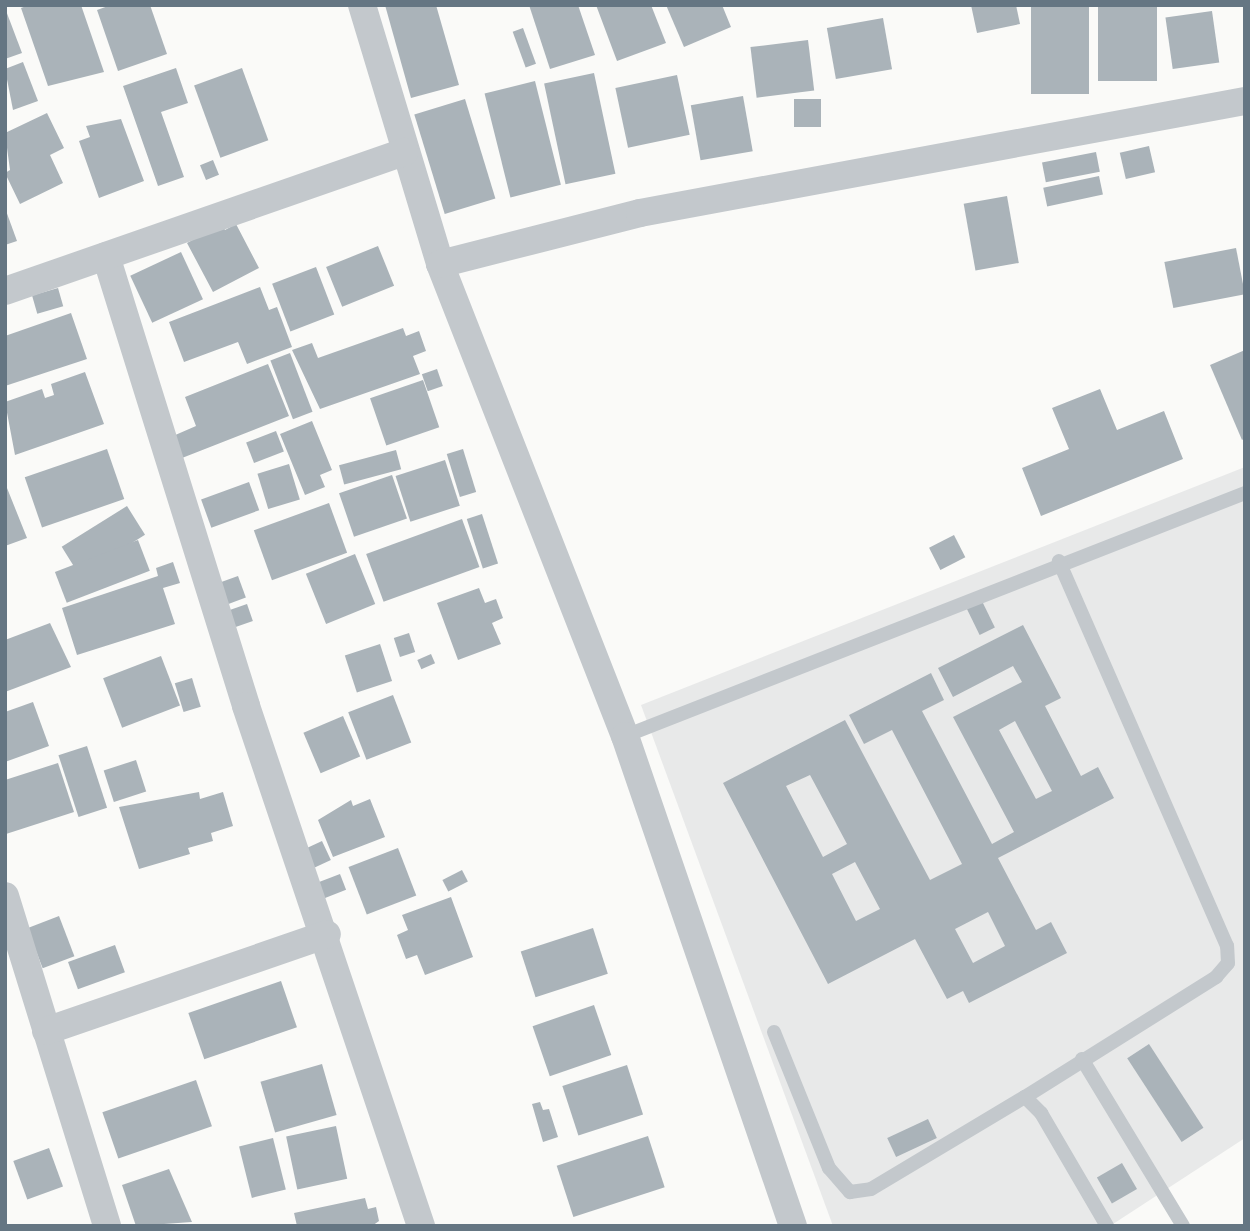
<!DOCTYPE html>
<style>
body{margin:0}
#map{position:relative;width:1250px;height:1231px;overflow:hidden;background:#fafaf8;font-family:"Nunito Sans",sans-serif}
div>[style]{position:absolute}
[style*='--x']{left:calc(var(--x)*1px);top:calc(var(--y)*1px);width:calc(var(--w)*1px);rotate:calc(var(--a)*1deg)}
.built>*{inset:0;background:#e8e9e9}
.building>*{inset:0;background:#aab3b9;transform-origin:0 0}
.service>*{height:14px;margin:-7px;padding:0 7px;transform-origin:7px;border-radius:7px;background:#c3c8cc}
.minor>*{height:28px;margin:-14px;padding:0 14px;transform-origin:14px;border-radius:14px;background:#c3c8cc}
span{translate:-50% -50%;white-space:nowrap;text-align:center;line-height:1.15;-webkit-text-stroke:7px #fff;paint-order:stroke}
.frame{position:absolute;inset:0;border:7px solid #657683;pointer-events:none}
</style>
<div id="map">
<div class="built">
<i style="clip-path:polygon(1245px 467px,1245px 1138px,1110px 1226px,833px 1226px,641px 705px)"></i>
</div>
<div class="building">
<i style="clip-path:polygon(29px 5px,81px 5px,104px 72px,48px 86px,21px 8px)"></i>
<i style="clip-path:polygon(111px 5px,150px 5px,167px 54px,118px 71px,97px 10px)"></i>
<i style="clip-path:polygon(385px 5px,436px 5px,459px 85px,411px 98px)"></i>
<i style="clip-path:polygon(529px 5px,578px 5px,595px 55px,550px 69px)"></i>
<i style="clip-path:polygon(596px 5px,651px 5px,666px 43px,617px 61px)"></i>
<i style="clip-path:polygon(666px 5px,722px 5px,731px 27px,684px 47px)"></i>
<i style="clip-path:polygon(971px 5px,1016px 5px,1020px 24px,977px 33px)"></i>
<i style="left:1031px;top:5px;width:58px;height:89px"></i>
<i style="left:1098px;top:5px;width:59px;height:76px"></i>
<i style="clip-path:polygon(5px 8px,22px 53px,5px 59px)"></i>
<i style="left:1212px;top:11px;width:52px;height:47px;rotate:82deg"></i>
<i style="left:883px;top:18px;width:52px;height:57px;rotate:80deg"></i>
<i style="left:523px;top:28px;width:38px;height:11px;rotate:70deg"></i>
<i style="left:808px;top:40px;width:51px;height:58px;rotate:83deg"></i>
<i style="clip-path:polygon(23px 62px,38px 101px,13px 110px,5px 69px)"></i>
<i style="clip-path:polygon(176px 68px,188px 103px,161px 112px,184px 177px,158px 186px,123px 86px)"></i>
<i style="left:242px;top:68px;width:77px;height:51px;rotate:70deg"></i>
<i style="left:594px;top:73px;width:103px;height:51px;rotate:78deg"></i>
<i style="left:677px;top:75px;width:61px;height:63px;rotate:78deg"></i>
<i style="left:535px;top:81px;width:107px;height:52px;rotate:76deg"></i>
<i style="left:743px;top:96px;width:56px;height:53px;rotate:80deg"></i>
<i style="left:465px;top:99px;width:104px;height:53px;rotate:73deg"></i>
<i style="left:794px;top:99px;width:27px;height:28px"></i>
<i style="clip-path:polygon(47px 113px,64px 148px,50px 155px,63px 183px,20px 204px,5px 173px,10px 170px,5px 133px)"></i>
<i style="clip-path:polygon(121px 119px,144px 181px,99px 198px,79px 141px,90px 137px,86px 126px)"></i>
<i style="left:1149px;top:146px;width:27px;height:30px;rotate:77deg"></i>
<i style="left:1096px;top:152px;width:20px;height:55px;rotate:79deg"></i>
<i style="left:213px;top:160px;width:16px;height:14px;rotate:68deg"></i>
<i style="left:1099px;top:176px;width:19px;height:57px;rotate:78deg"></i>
<i style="left:1007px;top:196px;width:68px;height:44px;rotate:80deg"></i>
<i style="clip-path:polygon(5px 208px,17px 241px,5px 245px)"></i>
<i style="clip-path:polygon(222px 224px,225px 230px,236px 224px,259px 268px,213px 292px,187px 243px)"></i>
<i style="left:378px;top:246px;width:43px;height:56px;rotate:68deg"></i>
<i style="left:1236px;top:248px;width:47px;height:73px;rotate:79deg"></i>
<i style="left:181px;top:252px;width:52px;height:56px;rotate:65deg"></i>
<i style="left:316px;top:267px;width:51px;height:47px;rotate:69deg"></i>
<i style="clip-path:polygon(260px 287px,269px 310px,277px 307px,292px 347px,247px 364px,238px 342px,184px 362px,169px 322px)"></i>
<i style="left:58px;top:288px;width:19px;height:27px;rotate:74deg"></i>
<i style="clip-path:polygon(71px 313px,87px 359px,5px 386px,5px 336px)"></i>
<i style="clip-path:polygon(403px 328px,406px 336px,419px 331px,426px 351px,413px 356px,420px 374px,320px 409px,292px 350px,312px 343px,318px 358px)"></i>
<i style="clip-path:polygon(1245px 350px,1245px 438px,1242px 440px,1210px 365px)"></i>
<i style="left:290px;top:353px;width:63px;height:21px;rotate:69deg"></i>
<i style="clip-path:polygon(268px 364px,289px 416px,182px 458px,173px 436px,196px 426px,185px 397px)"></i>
<i style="left:437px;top:369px;width:18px;height:16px;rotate:71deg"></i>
<i style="clip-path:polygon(85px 372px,104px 424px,15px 455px,5px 402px,42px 389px,45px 398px,54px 395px,51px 384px)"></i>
<i style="left:423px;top:380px;width:50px;height:56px;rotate:71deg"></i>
<i style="clip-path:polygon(1100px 389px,1117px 430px,1164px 411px,1183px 459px,1041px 516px,1022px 468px,1069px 449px,1052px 408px)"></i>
<i style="clip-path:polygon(312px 421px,332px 470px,320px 475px,325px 487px,305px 495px,280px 434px)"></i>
<i style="left:276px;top:431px;width:22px;height:32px;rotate:69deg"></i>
<i style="left:107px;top:449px;width:53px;height:87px;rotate:71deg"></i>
<i style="left:463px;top:449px;width:45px;height:17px;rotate:73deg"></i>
<i style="left:396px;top:450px;width:20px;height:59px;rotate:75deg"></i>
<i style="left:445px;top:460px;width:48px;height:52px;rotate:72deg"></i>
<i style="left:289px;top:464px;width:37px;height:33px;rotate:73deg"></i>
<i style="left:392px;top:475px;width:46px;height:56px;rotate:71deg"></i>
<i style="left:249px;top:482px;width:30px;height:51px;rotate:70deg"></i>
<i style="clip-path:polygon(5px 483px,27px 538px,5px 546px)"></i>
<i style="left:329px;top:503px;width:53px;height:80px;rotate:70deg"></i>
<i style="left:127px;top:506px;width:34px;height:77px;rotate:58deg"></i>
<i style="left:482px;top:514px;width:52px;height:16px;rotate:72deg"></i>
<i style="left:462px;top:519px;width:51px;height:102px;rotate:70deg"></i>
<i style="left:954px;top:535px;width:25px;height:28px;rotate:63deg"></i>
<i style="left:138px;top:540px;width:33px;height:89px;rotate:69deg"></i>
<i style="left:355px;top:554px;width:54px;height:53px;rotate:68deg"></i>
<i style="clip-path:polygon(173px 562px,180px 583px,163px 588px,175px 624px,77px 655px,62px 608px,158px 576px,156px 568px)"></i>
<i style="left:238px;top:576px;width:23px;height:20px;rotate:70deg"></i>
<i style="clip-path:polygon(479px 588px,485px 603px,496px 599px,503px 618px,492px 623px,501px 644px,458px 660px,437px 603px)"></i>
<i style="left:980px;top:597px;width:34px;height:17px;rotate:64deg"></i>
<i style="left:247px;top:604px;width:18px;height:22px;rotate:71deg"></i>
<i style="clip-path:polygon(50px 623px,71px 667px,5px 692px,5px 640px)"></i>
<i style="clip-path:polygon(evenodd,1023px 625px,1061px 698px,1045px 706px,1081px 776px,1098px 767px,1114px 798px,998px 858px,1036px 930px,1051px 922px,1067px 953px,969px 1003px,963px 991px,947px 999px,915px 939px,828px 984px,723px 783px,845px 720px,930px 880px,962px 864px,892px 730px,864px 744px,849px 715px,931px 673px,944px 700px,922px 711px,992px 844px,1014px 832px,953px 717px,1022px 682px,1013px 666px,953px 697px,938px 668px,1023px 625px,1015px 721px,1052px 791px,1036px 799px,999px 730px,1015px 721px,1023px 625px,810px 775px,847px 844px,823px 857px,786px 786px,810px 775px,1023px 625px,855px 862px,880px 909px,856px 921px,832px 874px,855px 862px,1023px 625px,988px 912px,1005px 946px,973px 963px,955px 929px,988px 912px)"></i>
<i style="left:409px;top:633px;width:20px;height:16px;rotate:72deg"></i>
<i style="left:380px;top:644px;width:39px;height:37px;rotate:72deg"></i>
<i style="left:431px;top:654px;width:10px;height:15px;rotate:66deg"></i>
<i style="left:161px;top:656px;width:53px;height:62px;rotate:69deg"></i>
<i style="left:192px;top:678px;width:30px;height:18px;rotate:73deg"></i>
<i style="left:393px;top:695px;width:51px;height:48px;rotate:69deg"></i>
<i style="clip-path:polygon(33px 702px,49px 746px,5px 762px,5px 712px)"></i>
<i style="left:343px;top:716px;width:44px;height:43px;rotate:67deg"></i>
<i style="left:87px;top:746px;width:65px;height:30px;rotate:72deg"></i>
<i style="left:136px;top:760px;width:33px;height:34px;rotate:72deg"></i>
<i style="clip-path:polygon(58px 763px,74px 812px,6px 834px,5px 780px)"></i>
<i style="clip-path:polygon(199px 792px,200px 799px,223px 792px,233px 826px,211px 833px,213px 841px,188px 848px,190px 854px,139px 869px,119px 807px)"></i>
<i style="clip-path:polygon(370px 799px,385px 837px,333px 857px,318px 820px,351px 800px,353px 806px)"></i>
<i style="left:322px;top:841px;width:21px;height:19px;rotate:65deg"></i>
<i style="left:398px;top:848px;width:51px;height:53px;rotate:69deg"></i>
<i style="left:462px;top:870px;width:13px;height:22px;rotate:63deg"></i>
<i style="left:340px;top:874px;width:17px;height:28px;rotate:69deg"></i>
<i style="clip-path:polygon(451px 897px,473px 957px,425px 975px,417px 955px,406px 959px,397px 935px,408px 930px,402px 915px)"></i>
<i style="left:59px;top:916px;width:43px;height:34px;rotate:69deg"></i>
<i style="left:593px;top:928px;width:48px;height:76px;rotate:72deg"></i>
<i style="left:115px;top:945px;width:29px;height:50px;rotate:70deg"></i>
<i style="left:281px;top:981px;width:49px;height:98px;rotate:71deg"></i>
<i style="left:594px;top:1005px;width:53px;height:65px;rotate:71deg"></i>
<i style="left:1149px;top:1044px;width:100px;height:26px;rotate:57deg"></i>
<i style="left:322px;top:1064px;width:53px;height:64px;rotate:74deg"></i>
<i style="left:627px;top:1065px;width:52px;height:68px;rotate:72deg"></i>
<i style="left:196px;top:1080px;width:49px;height:99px;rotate:71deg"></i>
<i style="clip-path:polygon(540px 1102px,543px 1110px,549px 1109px,558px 1137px,543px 1142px,532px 1104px)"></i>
<i style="left:928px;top:1119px;width:21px;height:45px;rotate:65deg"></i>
<i style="left:336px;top:1126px;width:54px;height:51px;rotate:78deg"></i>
<i style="left:648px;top:1136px;width:54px;height:96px;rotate:72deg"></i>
<i style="left:273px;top:1138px;width:53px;height:35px;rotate:76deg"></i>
<i style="left:49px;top:1148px;width:41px;height:38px;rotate:70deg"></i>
<i style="left:1122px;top:1163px;width:30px;height:29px;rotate:60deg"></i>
<i style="clip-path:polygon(169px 1169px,192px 1222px,136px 1226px,122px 1185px)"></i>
<i style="clip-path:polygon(365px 1198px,368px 1209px,376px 1207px,379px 1221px,372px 1226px,297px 1226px,294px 1213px)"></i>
</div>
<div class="service">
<i style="--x:625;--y:736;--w:666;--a:-21.4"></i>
<i style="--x:774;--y:1032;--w:147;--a:68"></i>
<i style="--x:829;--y:1168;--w:32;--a:49"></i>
<i style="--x:850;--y:1192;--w:21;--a:-8"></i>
<i style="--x:871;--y:1189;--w:179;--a:-30.9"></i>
<i style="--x:1025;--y:1097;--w:226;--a:-32.1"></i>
<i style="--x:1216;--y:977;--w:18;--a:-49"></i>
<i style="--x:1228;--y:963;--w:17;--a:-93"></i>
<i style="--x:1227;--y:946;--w:420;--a:-113.6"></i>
<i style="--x:1082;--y:1059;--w:195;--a:58.8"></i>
<i style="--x:1025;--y:1097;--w:23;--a:45"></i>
<i style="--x:1041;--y:1113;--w:131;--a:59.7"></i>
</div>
<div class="minor">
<i style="--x:362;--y:5;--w:270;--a:73.2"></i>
<i style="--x:440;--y:264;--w:507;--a:68.6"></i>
<i style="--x:625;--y:736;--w:518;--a:71.08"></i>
<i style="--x:106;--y:256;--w:471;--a:72.7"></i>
<i style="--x:246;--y:706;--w:549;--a:71.4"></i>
<i style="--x:440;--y:264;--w:206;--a:-14.3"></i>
<i style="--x:640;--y:213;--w:615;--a:-10.49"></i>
<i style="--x:5;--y:291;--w:423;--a:-19.2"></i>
<i style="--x:5;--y:896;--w:345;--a:72.8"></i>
<i style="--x:46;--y:1031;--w:297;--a:-19"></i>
</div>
<div class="frame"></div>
</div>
